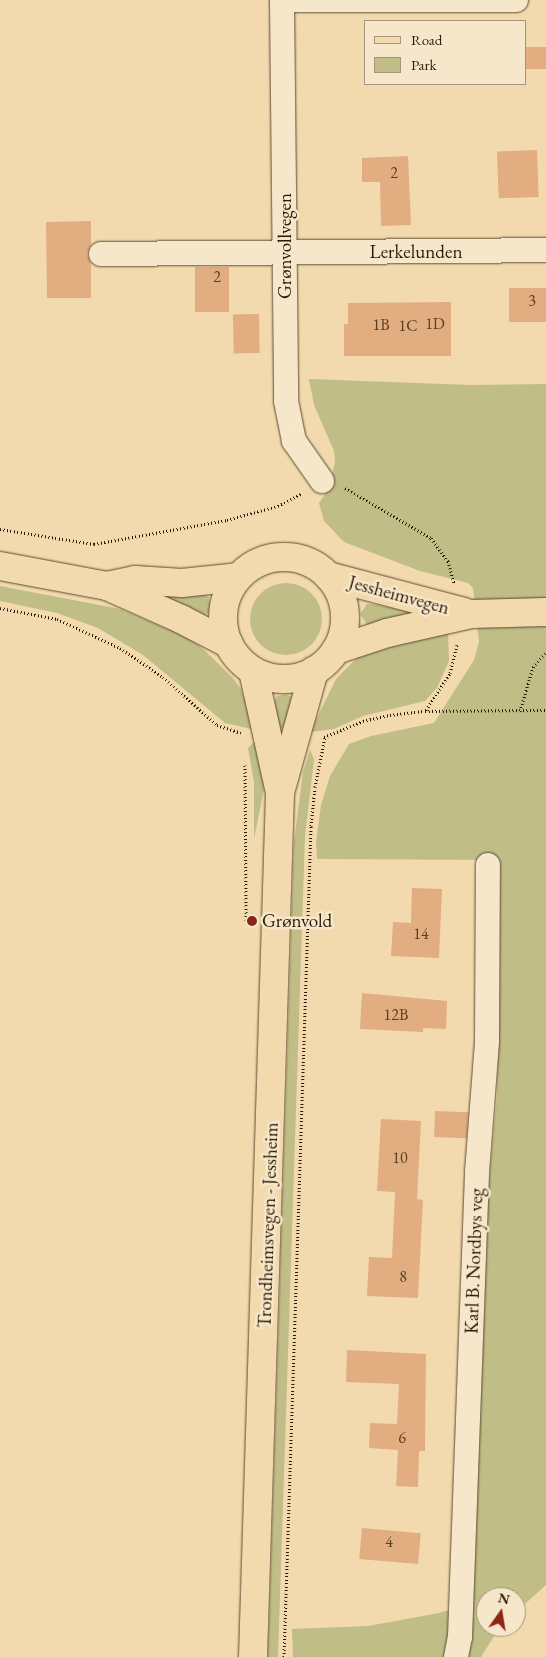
<!DOCTYPE html>
<meta charset="utf-8">
<style>
body{margin:0}
#map{position:relative;width:546px;height:1657px;overflow:hidden;background:#f2daae;font-family:"EB Garamond",serif}
div>[style]{position:absolute}
[style*='--x']{left:calc(var(--x)*1px);top:calc(var(--y)*1px);width:calc(var(--w)*1px);rotate:calc(var(--a)*1deg)}
.green>*{inset:0;background:#c1bd86}
.round{border-radius:50%}
.building>*{inset:0;background:#e1ad81;transform-origin:0 0}
.path>*{height:3px;margin-top:-1.5px;transform-origin:0;background:repeating-linear-gradient(90deg,#291a07 0 1px,transparent 0 3.5px)}
.roads{filter:drop-shadow(0 0 1px #5b4a31) drop-shadow(0 0 1px #5b4a31)}
.minor>*{height:24px;margin:-12px;padding:0 12px;transform-origin:12px;border-radius:12px;background:#f7e7ca}
.major>*{height:28px;margin:-14px;padding:0 14px;transform-origin:14px;border-radius:14px;background:#f2daae}
.major>.ring{margin:-14px;padding:0;box-sizing:content-box;background:none;border:28px solid #f2daae;border-radius:50%}
.dots>*{width:14px;height:14px;translate:-50% -50%;box-sizing:border-box;border:2px solid #f7e7ca;border-radius:50%}
span{translate:-50% -50%;white-space:nowrap;text-align:center;line-height:1.15;-webkit-text-stroke:5px #f7e7ca;paint-order:stroke}
.number-label{font-size:16px;color:#573f26}
.number-label span{-webkit-text-stroke-width:0}
.street-label{font-size:19px;color:#291a07}
.poi-label{font-size:19px;color:#291a07}
.left{translate:0 -50%;text-align:left}
.legend{position:absolute;left:364px;top:20px;width:162px;height:65px;box-sizing:border-box;background:#f7e7ca;border:1px solid #a5957c;margin:0;padding:6px 9px;list-style:none;font-size:15px;color:#291a07}
.legend li{display:flex;align-items:center;gap:10px;height:25px}
.legend b{width:25px;border:1px solid #a5957c}
.north{position:absolute;left:476px;top:1587px;width:50px;height:50px;box-sizing:border-box;background:#f7e7ca;border:1px solid #a5957c;border-radius:50%;rotate:13deg;font-size:14px;font-weight:700;line-height:20px;text-align:center;color:#291a07}
.north::after{content:'';display:block;margin:auto;width:18px;height:22px;background:#8f2418;clip-path:polygon(50% 0,100% 100%,50% 72%,0 100%)}
</style>
<div id="map">
<div class="green">
<i style="clip-path:polygon(309px 379px,471px 385px,546px 384px,546px 1585px,516px 1612px,516px 1597px,486px 1597px,486px 1627px,500px 1627px,481px 1657px,293px 1657px,292px 1629px,368px 1626px,439px 1613px,471px 1603px,488px 1190px,497px 1097px,499px 860px,317px 859px,316px 842px,321px 805px,330px 776px,349px 744px,371px 736px,434px 723px,474px 660px,479px 642px,473px 588px,468px 583px,420px 571px,344px 542px,324px 521px,319px 503px,328px 490px,335px 462px,334px 451px,314px 405px)"></i>
<i class="round" style="left:250px;top:583px;width:72px;height:72px"></i>
<i style="clip-path:polygon(0 586px,120px 609px,182px 635px,200px 646px,232px 677px,241px 689px,256px 730px,225px 723px,143px 655px,98px 628px,57px 613px,0 601px)"></i>
<i style="clip-path:polygon(153px 591px,203px 594px,209px 597px,211px 611px,203px 616px,197px 614px)"></i>
<i style="clip-path:polygon(367px 604px,372px 604px,421px 613px,368px 626px,360px 614px)"></i>
<i style="clip-path:polygon(448px 630px,449px 661px,437px 688px,425px 701px,363px 716px,334px 729px,310px 732px,336px 679px,358px 657px)"></i>
<i style="clip-path:polygon(286px 694px,295px 699px,288px 728px,277px 728px,274px 701px,277px 696px)"></i>
<i style="clip-path:polygon(255px 741px,262px 757px,264px 789px,254px 839px,254px 782px,248px 748px)"></i>
<i style="clip-path:polygon(310px 750px,314px 759px,305px 836px,278px 1657px,268px 1657px,294px 842px,303px 772px)"></i>
</div>
<div class="building">
<i style="left:546px;top:47px;width:22px;height:21px;rotate:90deg"></i>
<i style="left:537px;top:150px;width:47px;height:40px;rotate:88deg"></i>
<i style="clip-path:polygon(408px 156px,411px 225px,381px 226px,380px 182px,362px 182px,362px 158px)"></i>
<i style="clip-path:polygon(91px 221px,91px 245px,87px 254px,91px 263px,91px 298px,47px 298px,46px 222px)"></i>
<i style="left:195px;top:267px;width:34px;height:45px"></i>
<i style="left:509px;top:288px;width:37px;height:34px"></i>
<i style="clip-path:polygon(451px 302px,451px 356px,344px 356px,344px 324px,348px 324px,348px 303px)"></i>
<i style="left:259px;top:314px;width:39px;height:26px;rotate:89deg"></i>
<i style="clip-path:polygon(412px 888px,442px 889px,439px 958px,391px 956px,393px 922px,411px 923px)"></i>
<i style="clip-path:polygon(362px 993px,447px 1001px,446px 1029px,423px 1028px,423px 1032px,360px 1029px)"></i>
<i style="left:435px;top:1111px;width:33px;height:26px;rotate:2deg"></i>
<i style="clip-path:polygon(381px 1119px,421px 1121px,417px 1199px,423px 1200px,418px 1298px,367px 1296px,369px 1257px,392px 1258px,395px 1192px,377px 1191px)"></i>
<i style="clip-path:polygon(347px 1350px,426px 1354px,425px 1447px,425px 1451px,419px 1451px,418px 1487px,396px 1486px,398px 1450px,369px 1448px,370px 1423px,397px 1424px,399px 1384px,346px 1382px)"></i>
<i style="left:362px;top:1528px;width:59px;height:31px;rotate:5deg"></i>
</div>
<div class="path">
<i style="--x:345;--y:488;--w:99;--a:30.2"></i>
<i style="--x:431;--y:538;--w:29;--a:54"></i>
<i style="--x:448;--y:561;--w:23;--a:75"></i>
<i style="--x:0;--y:529;--w:95;--a:9.1"></i>
<i style="--x:94;--y:544;--w:135;--a:-10.2"></i>
<i style="--x:227;--y:520;--w:53;--a:-15.4"></i>
<i style="--x:278;--y:506;--w:26;--a:-28"></i>
<i style="--x:0;--y:608;--w:58;--a:10.9"></i>
<i style="--x:57;--y:619;--w:69;--a:24.7"></i>
<i style="--x:120;--y:648;--w:52;--a:34"></i>
<i style="--x:163;--y:677;--w:72;--a:41.6"></i>
<i style="--x:217;--y:725;--w:25;--a:18"></i>
<i style="--x:426;--y:710;--w:44;--a:-57"></i>
<i style="--x:450;--y:673;--w:29;--a:-76"></i>
<i style="--x:520;--y:711;--w:46;--a:-73.5"></i>
<i style="--x:533;--y:667;--w:20;--a:-49"></i>
<i style="--x:324;--y:737;--w:42;--a:-22.3"></i>
<i style="--x:363;--y:721;--w:28;--a:-13"></i>
<i style="--x:390;--y:715;--w:35;--a:-7"></i>
<i style="--x:425;--y:711;--w:121;--a:-0.5"></i>
<i style="--x:245;--y:765;--w:157;--a:89.6"></i>
<i style="--x:284;--y:1657;--w:831;--a:-88.14"></i>
<i style="--x:311;--y:826;--w:39;--a:-84"></i>
<i style="--x:315;--y:787;--w:51;--a:-78.7"></i>
</div>
<div class="roads">
<div class="minor">
<i style="--x:282;--y:0;--w:401;--a:89.4"></i>
<i style="--x:286;--y:401;--w:41;--a:78.7"></i>
<i style="--x:294;--y:441;--w:49;--a:55"></i>
<i style="--x:282;--y:0;--w:234;--a:0"></i>
<i style="--x:101;--y:254;--w:445;--a:-0.5"></i>
<i style="--x:456;--y:1657;--w:20;--a:-79"></i>
<i style="--x:460;--y:1637;--w:465;--a:-87.9"></i>
<i style="--x:477;--y:1172;--w:131;--a:-85.6"></i>
<i style="--x:487;--y:1041;--w:176;--a:-89.7"></i>
</div>
<div class="major">
<i class="ring" style="left:223px;top:557px;width:94px;height:94px"></i>
<i style="--x:0;--y:566;--w:109;--a:10.6"></i>
<i style="--x:107;--y:586;--w:81;--a:24"></i>
<i style="--x:181;--y:619;--w:54;--a:27.5"></i>
<i style="--x:328;--y:576;--w:141;--a:14.8"></i>
<i style="--x:107;--y:586;--w:29;--a:-12"></i>
<i style="--x:135;--y:580;--w:47;--a:3.7"></i>
<i style="--x:182;--y:583;--w:56;--a:-6.1"></i>
<i style="--x:336;--y:650;--w:54;--a:-18.4"></i>
<i style="--x:387;--y:633;--w:86;--a:-12.7"></i>
<i style="--x:471;--y:614;--w:75;--a:-1.5"></i>
<i style="--x:253;--y:671;--w:125;--a:77.5"></i>
<i style="--x:280;--y:793;--w:864;--a:91.79"></i>
<i style="--x:281;--y:789;--w:123;--a:-74.4"></i>
</div>
</div>
<div class="dots">
<i style="left:252px;top:921px;background:#8f2418"></i>
</div>
<div class="number-label">
<span style="left:394px;top:173px">2</span>
<span style="left:217px;top:277px">2</span>
<span style="left:532px;top:301px">3</span>
<span style="left:435px;top:324px">1D</span>
<span style="left:381px;top:325px">1B</span>
<span style="left:408px;top:326px">1C</span>
<span style="left:421px;top:934px">14</span>
<span style="left:396px;top:1015px">12B</span>
<span style="left:400px;top:1158px">10</span>
<span style="left:403px;top:1277px">8</span>
<span style="left:402px;top:1438px">6</span>
<span style="left:389px;top:1542px">4</span>
</div>
<div class="street-label">
<span style="left:285px;top:246px;rotate:-90deg">Grønvollvegen</span>
<span style="left:416px;top:252px">Lerkelunden</span>
<span style="left:399px;top:595px;rotate:15deg">Jessheimvegen</span>
<span style="left:268px;top:1225px;rotate:-88deg">Trondheimsvegen - Jessheim</span>
<span style="left:474px;top:1261px;rotate:-88deg">Karl B. Nordbys veg</span>
</div>
<div class="poi-label">
<span class="left" style="left:262px;top:921px">Grønvold</span>
</div>
<ul class="legend">
<li><b style="height:6px;background:#f2daae"></b>Road</li>
<li><b style="height:14px;background:#c1bd86"></b>Park</li>
</ul>
<div class="north">N</div>
</div>
